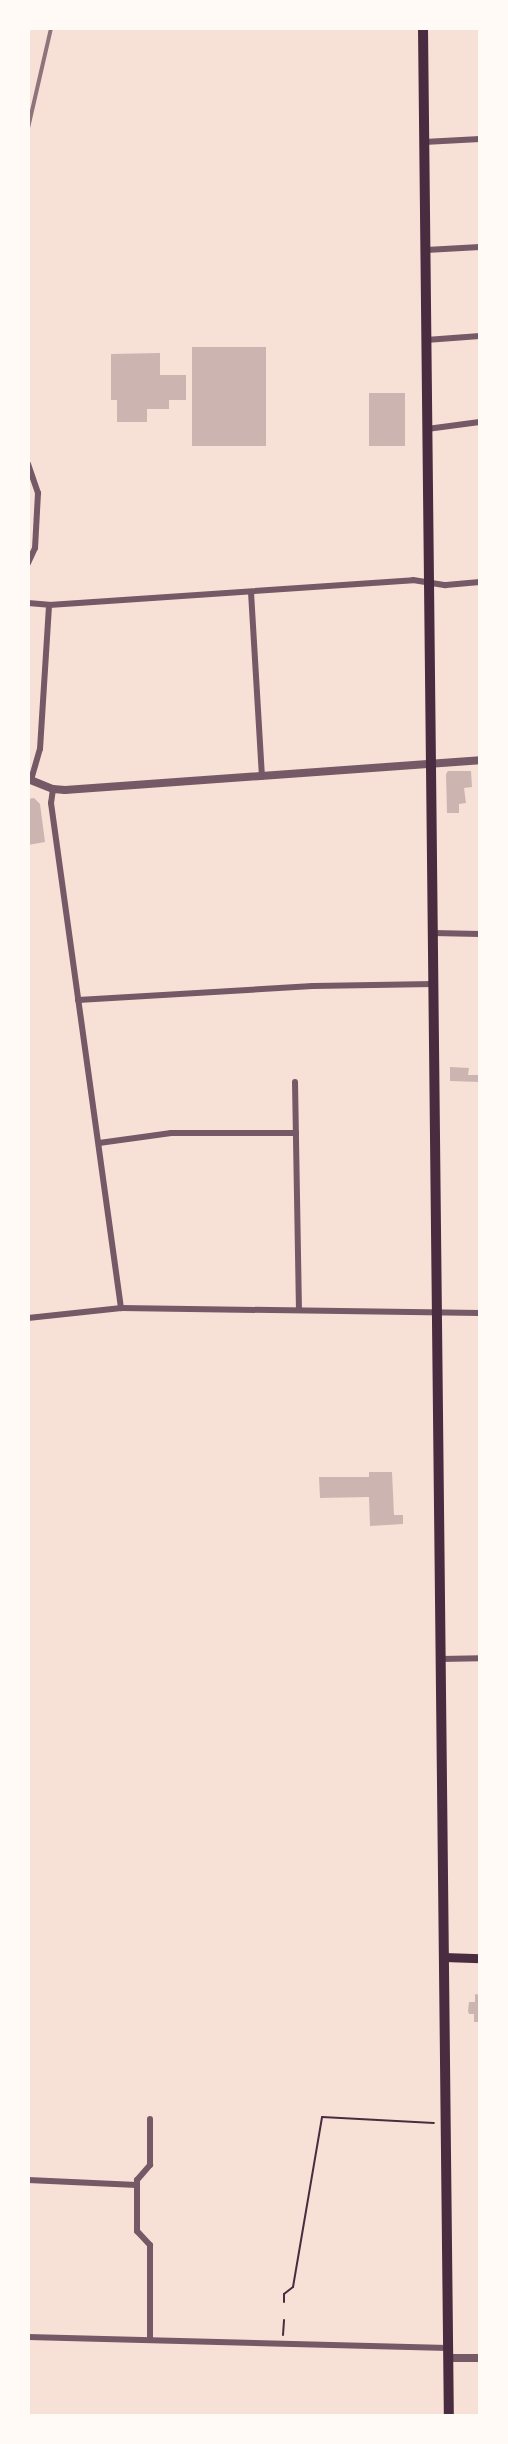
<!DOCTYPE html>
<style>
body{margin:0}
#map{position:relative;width:508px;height:2444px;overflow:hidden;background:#f7e1d7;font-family:Mulish,sans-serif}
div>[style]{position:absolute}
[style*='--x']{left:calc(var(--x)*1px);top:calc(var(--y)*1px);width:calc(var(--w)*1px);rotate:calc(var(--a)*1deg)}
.building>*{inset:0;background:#ccb4b1;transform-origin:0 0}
.path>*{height:2px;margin:-1px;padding:0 1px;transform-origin:1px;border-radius:1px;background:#4a2c40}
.minor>*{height:6px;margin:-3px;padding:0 3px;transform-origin:3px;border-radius:3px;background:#755966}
.tertiary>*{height:8px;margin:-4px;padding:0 4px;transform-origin:4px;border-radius:4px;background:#755966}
.secondary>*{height:9px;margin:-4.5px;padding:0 4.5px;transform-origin:4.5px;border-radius:4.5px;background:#4a2c40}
.primary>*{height:10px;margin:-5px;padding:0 5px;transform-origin:5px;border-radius:5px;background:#4a2c40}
.rail>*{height:4px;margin:-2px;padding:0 2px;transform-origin:2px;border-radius:2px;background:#8f747c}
span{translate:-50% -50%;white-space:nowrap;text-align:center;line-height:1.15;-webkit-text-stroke:6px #fffaf5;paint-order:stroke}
.frame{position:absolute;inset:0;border:30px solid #fffaf5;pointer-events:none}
</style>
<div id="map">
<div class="building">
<i style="left:192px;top:347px;width:74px;height:99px"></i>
<i style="clip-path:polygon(160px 353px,160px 375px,186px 375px,186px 400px,169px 400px,169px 409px,147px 409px,147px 422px,117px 422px,117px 400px,111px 400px,111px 354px)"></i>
<i style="left:369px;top:393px;width:36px;height:53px"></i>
<i style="clip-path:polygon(448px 771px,471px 771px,472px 787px,464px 788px,466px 803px,459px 804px,459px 813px,447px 813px,446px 774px)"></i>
<i style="clip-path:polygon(28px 799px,34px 798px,40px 804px,45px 842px,28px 845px)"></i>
<i style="clip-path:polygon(450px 1067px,469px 1068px,468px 1075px,480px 1075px,480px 1082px,450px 1081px)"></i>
<i style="clip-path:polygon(369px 1472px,392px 1472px,394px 1515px,403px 1515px,403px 1524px,370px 1526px,369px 1497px,320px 1498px,319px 1477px,369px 1477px)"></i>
<i style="clip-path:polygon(475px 1994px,480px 1995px,480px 2022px,474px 2022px,474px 2014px,469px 2014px,468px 2011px,469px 2002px,475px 2002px)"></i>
</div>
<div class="path">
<i style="--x:284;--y:2302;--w:8;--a:-90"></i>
<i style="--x:284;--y:2294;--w:11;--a:-38"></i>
<i style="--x:293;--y:2287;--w:172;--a:-80.3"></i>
<i style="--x:322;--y:2117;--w:112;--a:3.1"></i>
<i style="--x:283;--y:2335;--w:15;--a:-86"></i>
</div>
<div class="minor">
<i style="--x:424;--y:142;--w:56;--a:-3.1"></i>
<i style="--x:426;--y:250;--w:54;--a:-3.2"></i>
<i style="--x:426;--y:340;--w:54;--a:-4.2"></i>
<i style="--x:427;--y:429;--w:53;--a:-7.5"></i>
<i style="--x:28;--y:464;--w:31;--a:71"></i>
<i style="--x:38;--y:493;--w:55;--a:93.1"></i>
<i style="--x:35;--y:548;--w:17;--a:115"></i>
<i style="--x:251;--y:592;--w:185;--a:86.6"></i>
<i style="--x:28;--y:603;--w:21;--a:5"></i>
<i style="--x:49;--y:605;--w:365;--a:-3.9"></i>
<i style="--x:413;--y:580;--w:33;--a:9"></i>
<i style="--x:446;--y:585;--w:34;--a:-5"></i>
<i style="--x:31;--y:780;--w:32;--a:-74"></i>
<i style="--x:40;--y:749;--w:144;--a:-86.4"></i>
<i style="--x:53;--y:789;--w:14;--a:98"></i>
<i style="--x:51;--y:803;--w:510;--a:82.11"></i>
<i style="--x:433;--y:933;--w:47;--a:1.2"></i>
<i style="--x:78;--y:1000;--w:235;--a:-3.4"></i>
<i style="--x:313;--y:986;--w:121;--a:-0.9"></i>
<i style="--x:295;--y:1082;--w:228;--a:89"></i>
<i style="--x:99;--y:1143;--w:73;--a:-7.9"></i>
<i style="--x:171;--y:1133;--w:125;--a:0"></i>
<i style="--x:28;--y:1318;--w:94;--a:-6.1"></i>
<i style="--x:121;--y:1308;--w:359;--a:0.8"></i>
<i style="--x:441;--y:1659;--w:39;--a:-1"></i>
<i style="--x:28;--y:2180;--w:109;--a:2.6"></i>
<i style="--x:28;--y:2337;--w:420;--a:1.5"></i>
<i style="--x:150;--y:2340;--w:95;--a:-90"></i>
<i style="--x:150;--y:2245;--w:19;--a:-133"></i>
<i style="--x:137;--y:2231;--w:51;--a:-90"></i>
<i style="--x:137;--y:2180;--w:20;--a:-49"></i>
<i style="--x:150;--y:2165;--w:46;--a:-90"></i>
</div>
<div class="tertiary">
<i style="--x:28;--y:779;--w:27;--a:22"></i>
<i style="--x:53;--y:789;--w:12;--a:5"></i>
<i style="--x:65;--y:790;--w:416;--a:-4.1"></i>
<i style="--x:448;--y:2358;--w:32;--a:0"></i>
</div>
<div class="secondary">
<i style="--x:444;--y:1957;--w:36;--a:2"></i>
</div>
<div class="primary">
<i style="--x:423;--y:28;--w:2388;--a:89.38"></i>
</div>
<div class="rail">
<i style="--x:28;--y:128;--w:103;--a:-77"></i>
</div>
<div class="frame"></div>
</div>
